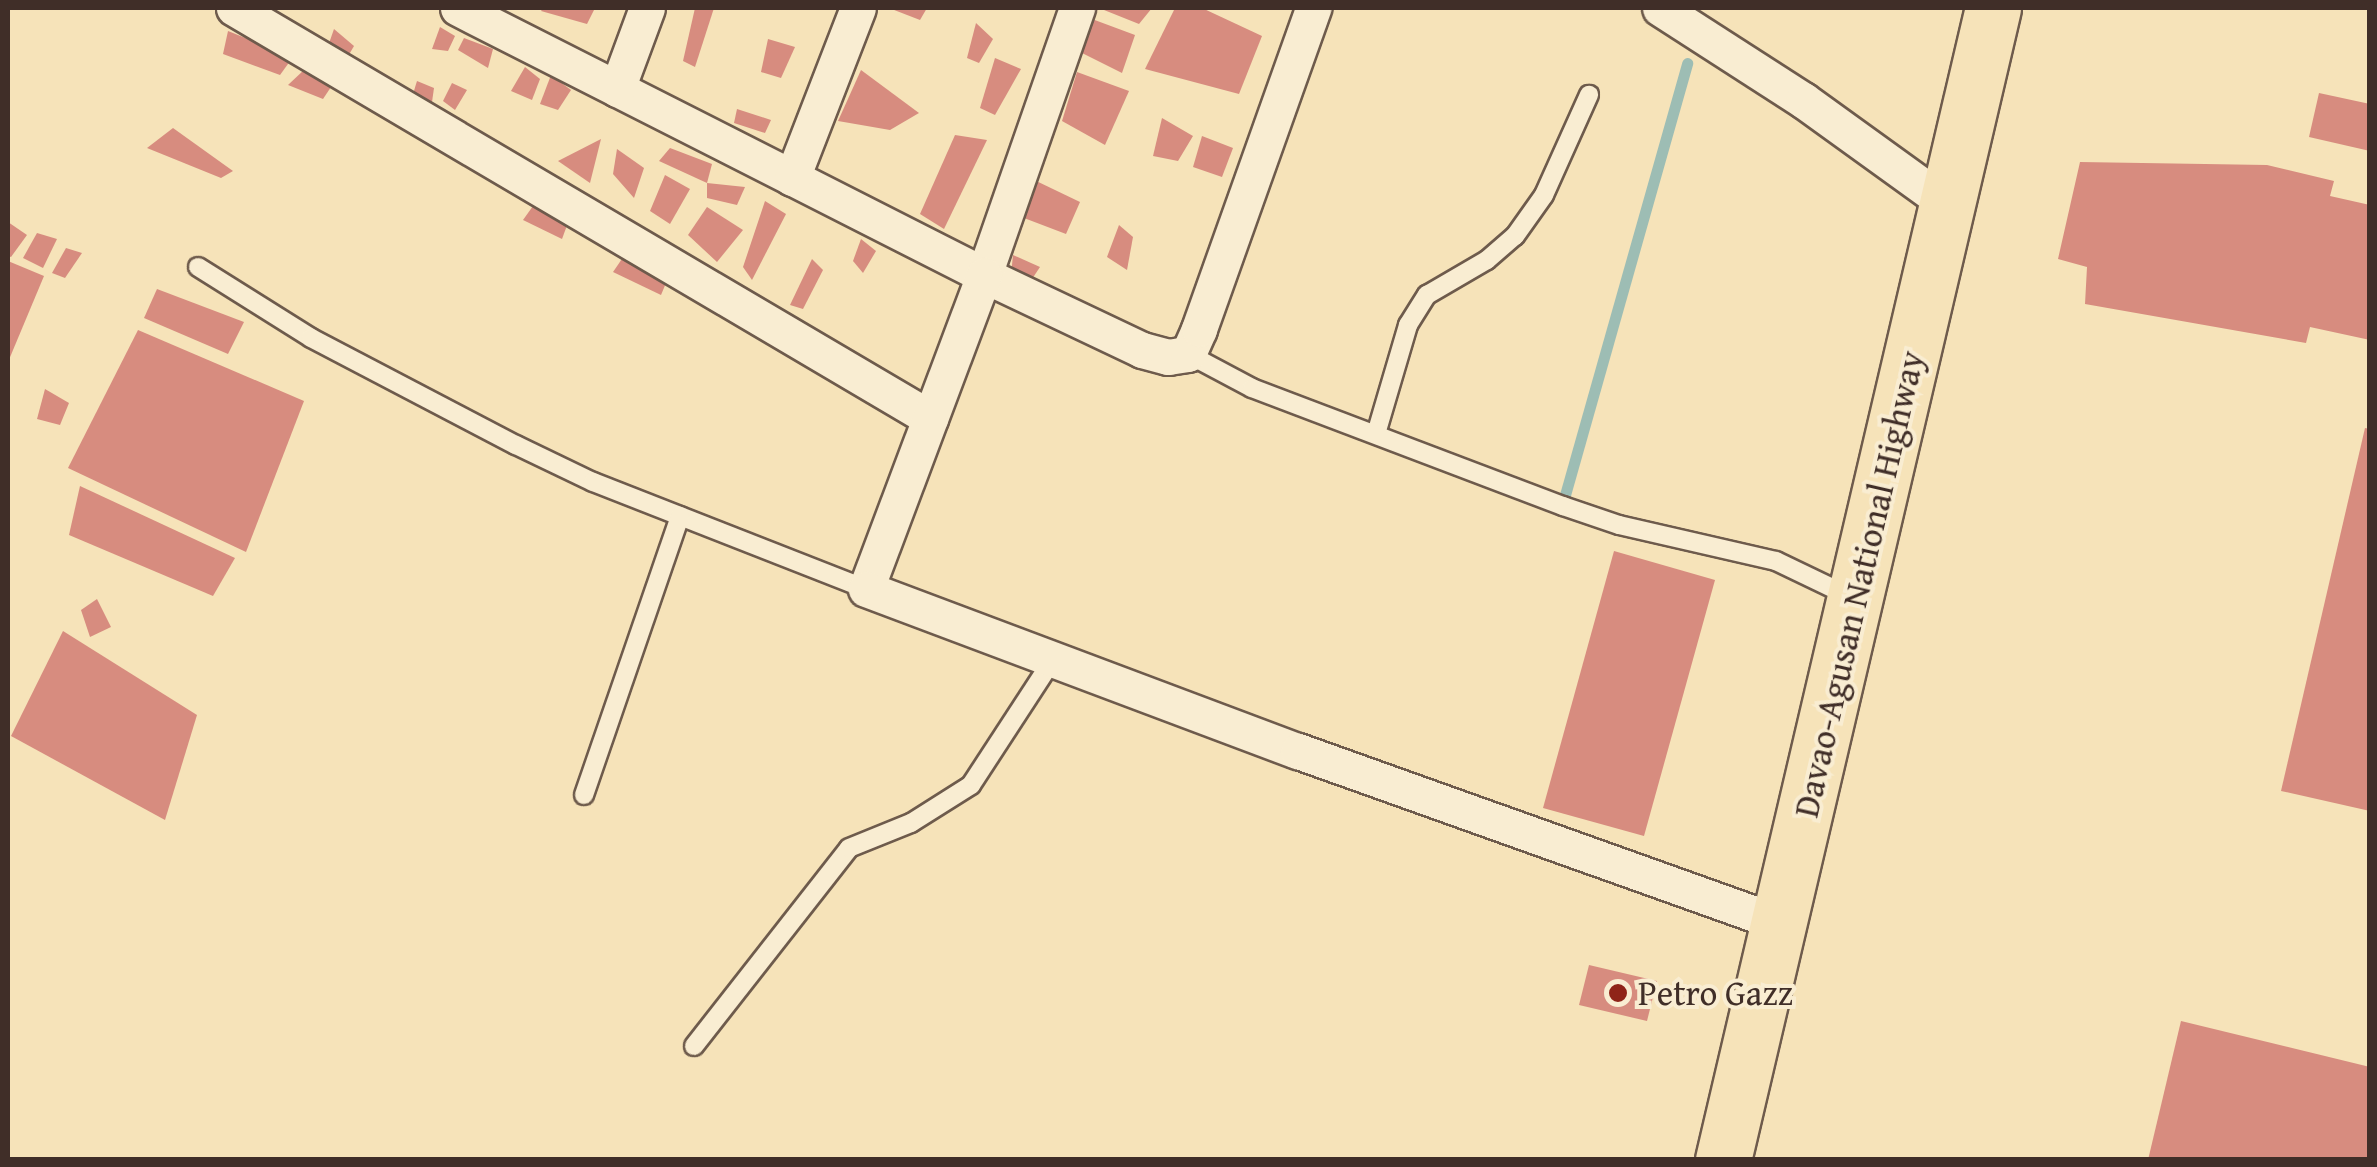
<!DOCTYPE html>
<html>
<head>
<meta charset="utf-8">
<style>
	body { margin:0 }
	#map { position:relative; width:2377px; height:1167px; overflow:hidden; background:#f6e3b9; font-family:"Gentium Book Plus",serif }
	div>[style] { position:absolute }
	.stream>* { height:11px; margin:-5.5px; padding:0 5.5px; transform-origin:5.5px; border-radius:5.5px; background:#9dbdb4 }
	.building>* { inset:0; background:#d78c7f }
	.roads { filter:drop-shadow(2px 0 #6e5b4c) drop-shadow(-2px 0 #6e5b4c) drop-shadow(0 2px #6e5b4c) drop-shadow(0 -2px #6e5b4c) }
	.service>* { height:18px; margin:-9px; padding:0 9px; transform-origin:9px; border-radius:9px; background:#f9edd2 }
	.minor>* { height:35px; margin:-17.5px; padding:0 17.5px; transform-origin:17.5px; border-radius:17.5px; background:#f9edd2 }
	.trunk>* { height:55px; margin:-27.5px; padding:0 27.5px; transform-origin:27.5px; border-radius:27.5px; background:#f6e3b9 }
	.dots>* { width:28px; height:28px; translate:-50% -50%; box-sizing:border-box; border:5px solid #f9edd2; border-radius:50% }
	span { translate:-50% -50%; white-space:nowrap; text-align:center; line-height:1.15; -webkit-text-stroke:8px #f9edd2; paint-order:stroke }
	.street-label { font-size:35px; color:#402e28 }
	.poi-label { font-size:35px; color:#402e28 }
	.left { translate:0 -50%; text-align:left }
	.frame { position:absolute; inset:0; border:10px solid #402e28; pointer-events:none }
</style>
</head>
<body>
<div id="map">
	<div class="stream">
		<i style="left:1565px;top:495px;width:449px;rotate:-74.2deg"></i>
	</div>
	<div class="building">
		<i style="clip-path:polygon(543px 8px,595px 8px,587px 24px,541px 11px)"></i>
		<i style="clip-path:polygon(695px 8px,714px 8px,695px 67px,683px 61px)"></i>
		<i style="clip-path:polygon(889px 8px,927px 8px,920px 20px)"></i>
		<i style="clip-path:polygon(1099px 8px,1152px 8px,1139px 24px)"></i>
		<i style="clip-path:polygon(1175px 8px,1202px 8px,1262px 36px,1239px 94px,1145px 69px)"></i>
		<i style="clip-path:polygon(1092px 19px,1135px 35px,1122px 73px,1082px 53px)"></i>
		<i style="clip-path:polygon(976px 23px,993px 39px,979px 63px,967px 58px)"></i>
		<i style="clip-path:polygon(440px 27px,455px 36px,448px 51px,432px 49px)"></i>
		<i style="clip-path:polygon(334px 29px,354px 46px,347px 58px,327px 49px)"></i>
		<i style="clip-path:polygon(228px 31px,293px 57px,280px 75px,223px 54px)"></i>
		<i style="clip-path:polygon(464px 38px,493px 49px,488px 68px,458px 50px)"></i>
		<i style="clip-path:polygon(768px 39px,795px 47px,781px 78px,761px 72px)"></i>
		<i style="clip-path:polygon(995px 58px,1021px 69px,995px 115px,980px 108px)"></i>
		<i style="clip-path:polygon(525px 67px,540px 79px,532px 100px,511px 91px)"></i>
		<i style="clip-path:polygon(305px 69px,335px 81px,323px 99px,288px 85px)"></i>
		<i style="clip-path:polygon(861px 70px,919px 113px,890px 130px,838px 121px)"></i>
		<i style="clip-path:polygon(1077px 72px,1129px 91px,1105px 145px,1062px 121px)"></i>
		<i style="clip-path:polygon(551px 75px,571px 90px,558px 110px,540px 104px)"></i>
		<i style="clip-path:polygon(417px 81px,434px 88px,431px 109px,413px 94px)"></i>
		<i style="clip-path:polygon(452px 83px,467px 90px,455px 110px,443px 101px)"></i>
		<i style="clip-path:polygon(2319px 93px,2370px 104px,2370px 151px,2309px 137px)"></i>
		<i style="clip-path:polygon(737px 109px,771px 120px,765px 133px,734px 123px)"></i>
		<i style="clip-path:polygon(1162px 118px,1193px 136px,1178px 161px,1153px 156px)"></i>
		<i style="clip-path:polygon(173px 128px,233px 171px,221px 178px,147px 148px)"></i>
		<i style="clip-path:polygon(955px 135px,987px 140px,944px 229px,920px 214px)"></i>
		<i style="clip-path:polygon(1202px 136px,1233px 148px,1222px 177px,1193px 167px)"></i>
		<i style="clip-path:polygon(601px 139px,590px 183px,558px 161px)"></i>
		<i style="clip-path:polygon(670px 148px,712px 164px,707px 183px,659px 161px)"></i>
		<i style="clip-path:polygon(617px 149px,644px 168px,634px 198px,613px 174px)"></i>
		<i style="clip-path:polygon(2080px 162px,2267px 165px,2334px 181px,2330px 196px,2370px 205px,2370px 340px,2310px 327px,2306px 343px,2085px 304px,2087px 267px,2058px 259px)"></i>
		<i style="clip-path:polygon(665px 175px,690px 189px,670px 224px,650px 211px)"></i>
		<i style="clip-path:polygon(1030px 178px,1080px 202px,1066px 234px,1024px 218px)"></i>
		<i style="clip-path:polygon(707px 183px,745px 187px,737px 205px,707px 198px)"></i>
		<i style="clip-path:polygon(765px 201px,786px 214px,752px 280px,743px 267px)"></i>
		<i style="clip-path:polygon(533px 206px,569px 220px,562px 239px,523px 220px)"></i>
		<i style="clip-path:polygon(707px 207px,743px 230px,717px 262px,688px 235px)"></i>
		<i style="clip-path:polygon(8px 222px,27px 235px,11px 257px,8px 256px)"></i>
		<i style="clip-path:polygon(1119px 225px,1133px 237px,1127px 270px,1107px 257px)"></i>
		<i style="clip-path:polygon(37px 233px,57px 239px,43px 268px,23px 258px)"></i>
		<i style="clip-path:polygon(861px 239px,876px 251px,863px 273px,853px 261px)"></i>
		<i style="clip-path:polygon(66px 248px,82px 253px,65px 278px,52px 273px)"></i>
		<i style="clip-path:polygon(626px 253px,666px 283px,661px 295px,613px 272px)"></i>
		<i style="clip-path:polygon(1013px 255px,1040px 267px,1030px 282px,1011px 275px)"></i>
		<i style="clip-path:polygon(812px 259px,823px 270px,803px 309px,790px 305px)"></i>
		<i style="clip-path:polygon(8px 261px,44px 276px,8px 362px)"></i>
		<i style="clip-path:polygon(157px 289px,244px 322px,228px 354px,144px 318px)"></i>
		<i style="clip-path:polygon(138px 330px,304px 401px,246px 552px,68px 468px)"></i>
		<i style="clip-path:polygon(45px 389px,69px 403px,60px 425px,37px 419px)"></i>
		<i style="clip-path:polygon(2365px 428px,2370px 429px,2370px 811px,2281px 791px)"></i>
		<i style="clip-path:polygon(80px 486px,235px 558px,213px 596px,69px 535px)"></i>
		<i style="clip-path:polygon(1614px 551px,1715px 580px,1644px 836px,1543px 808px)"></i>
		<i style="clip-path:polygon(97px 599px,111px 627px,90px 637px,81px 610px)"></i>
		<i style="clip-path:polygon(63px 631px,197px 715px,165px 820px,11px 736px)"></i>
		<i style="clip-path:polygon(1589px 965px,1657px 981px,1647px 1021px,1579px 1005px)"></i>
		<i style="clip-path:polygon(2181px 1021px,2370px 1067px,2370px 1160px,2148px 1160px)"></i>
	</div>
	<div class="roads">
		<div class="service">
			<i style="left:198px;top:267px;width:133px;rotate:32.1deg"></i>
			<i style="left:311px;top:338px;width:231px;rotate:27.6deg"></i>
			<i style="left:516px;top:445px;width:85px;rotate:25.7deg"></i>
			<i style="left:593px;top:482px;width:293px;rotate:21.4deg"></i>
			<i style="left:1188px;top:354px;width:72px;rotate:28deg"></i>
			<i style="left:1252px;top:388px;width:333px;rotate:20.8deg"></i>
			<i style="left:1563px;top:506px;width:59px;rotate:18.7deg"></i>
			<i style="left:1619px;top:525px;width:161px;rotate:12.9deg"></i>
			<i style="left:1776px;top:561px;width:79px;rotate:25.6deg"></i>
			<i style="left:1376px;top:434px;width:114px;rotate:-73.6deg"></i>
			<i style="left:1408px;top:325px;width:36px;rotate:-58deg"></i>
			<i style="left:1427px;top:295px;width:69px;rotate:-30.3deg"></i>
			<i style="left:1487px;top:260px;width:37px;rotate:-41deg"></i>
			<i style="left:1515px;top:236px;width:50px;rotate:-54.7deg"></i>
			<i style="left:1544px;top:195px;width:110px;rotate:-65.8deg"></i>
			<i style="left:584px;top:795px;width:295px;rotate:-71deg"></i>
			<i style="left:694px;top:1046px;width:251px;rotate:-51.9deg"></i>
			<i style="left:849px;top:848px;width:67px;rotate:-22deg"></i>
			<i style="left:911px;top:823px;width:71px;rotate:-32.3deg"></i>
			<i style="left:971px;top:785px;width:150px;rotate:-56.9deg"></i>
		</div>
		<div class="minor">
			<i style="left:234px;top:8px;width:808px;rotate:30.5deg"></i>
			<i style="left:458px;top:8px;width:590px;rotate:26.91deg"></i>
			<i style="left:984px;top:275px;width:175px;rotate:25.4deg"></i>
			<i style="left:1142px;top:350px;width:27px;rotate:15deg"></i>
			<i style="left:1168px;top:357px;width:20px;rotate:-9deg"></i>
			<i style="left:1188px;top:354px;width:27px;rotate:-66deg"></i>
			<i style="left:1199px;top:329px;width:341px;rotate:-70.4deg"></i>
			<i style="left:1077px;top:8px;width:283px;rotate:109.2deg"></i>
			<i style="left:984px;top:275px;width:335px;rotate:110.6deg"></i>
			<i style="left:866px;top:589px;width:461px;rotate:20.6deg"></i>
			<i style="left:1298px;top:751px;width:512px;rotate:19.64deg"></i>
			<i style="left:1660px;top:8px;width:170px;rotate:32.8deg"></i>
			<i style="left:1803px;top:100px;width:176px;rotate:35.8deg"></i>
			<i style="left:617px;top:89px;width:86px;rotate:-69.7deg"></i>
			<i style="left:792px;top:178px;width:182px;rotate:-68.8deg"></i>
		</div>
		<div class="trunk">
			<i style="left:1723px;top:1160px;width:1183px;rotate:-76.81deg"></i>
		</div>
	</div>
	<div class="dots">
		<i style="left:1618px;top:993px;background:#8f2418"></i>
	</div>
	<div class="street-label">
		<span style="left:1859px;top:584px;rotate:-77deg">Davao-Agusan National Highway</span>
	</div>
	<div class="poi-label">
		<span class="left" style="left:1638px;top:993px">Petro Gazz</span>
	</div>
	<div class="frame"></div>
</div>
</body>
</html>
